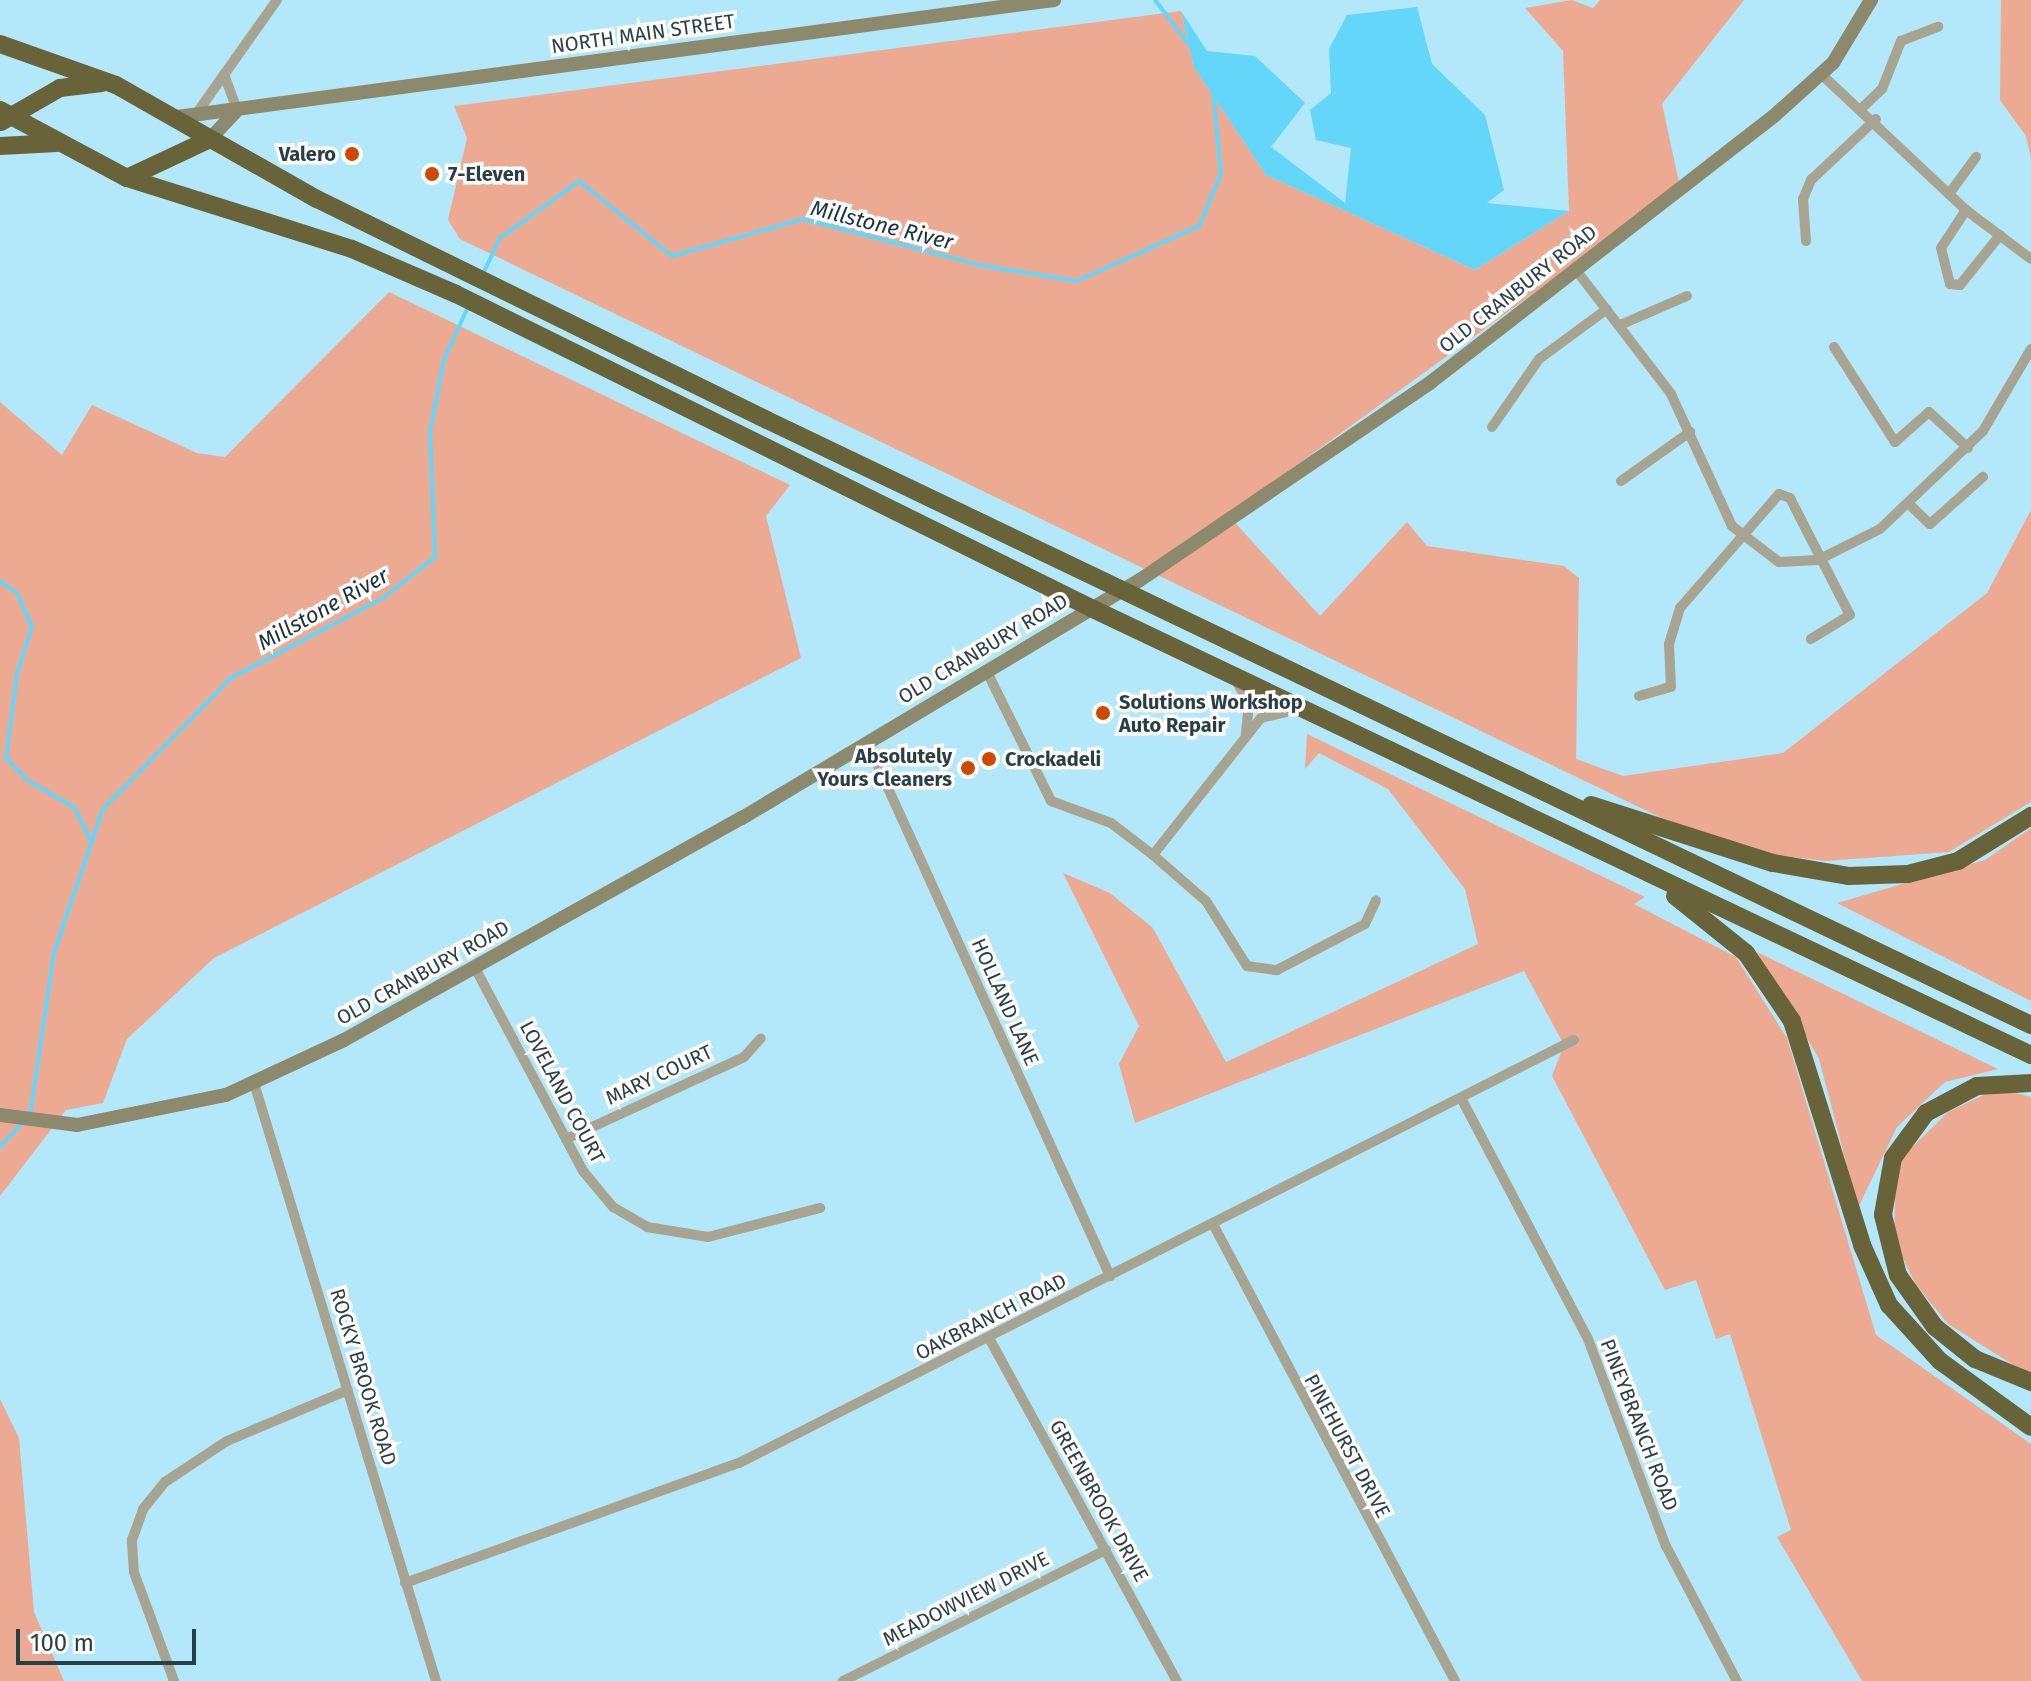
<!DOCTYPE html>
<html>
<head>
<meta charset="utf-8">
<style>
	body { margin:0 }
	#map { position:relative; width:2031px; height:1681px; overflow:hidden; background:#b2e8fa; font-family:"Fira Sans",sans-serif }
	div>[style] { position:absolute }
	.green>* { inset:0; background:#edaa92 }
	.water>* { inset:0; background:#64d6f9 }
	.stream>* { height:4px; margin:-2px; padding:0 2px; transform-origin:2px; border-radius:2px; background:#64d6f9 }
	.street>* { height:10px; margin:-5px; padding:0 5px; transform-origin:5px; border-radius:5px; background:#a7a591 }
	.secondary>* { height:14px; margin:-7px; padding:0 7px; transform-origin:7px; border-radius:7px; background:#8d896c }
	.highway>* { height:18px; margin:-9px; padding:0 9px; transform-origin:9px; border-radius:9px; background:#696339 }
	.dots>* { width:22px; height:22px; translate:-50% -50%; box-sizing:border-box; border:4px solid #fff; border-radius:50% }
	span { translate:-50% -50%; white-space:nowrap; text-align:center; line-height:1.15; -webkit-text-stroke:7px #fff; paint-order:stroke }
	.street-label { font-size:20px; color:#293f46 }
	.poi-label { font-size:20px; color:#293f46; font-weight:700 }
	.right { translate:-100% -50%; text-align:right }
	.left { translate:0 -50%; text-align:left }
	.water-label { font-size:22px; color:#1a333b; font-style:italic }
	.scale { position:absolute; left:16px; top:1629px; width:180px; height:36px; box-sizing:border-box; border:4px solid #293f46; border-top:0; padding-left:10px; font-size:24px; line-height:28px; white-space:nowrap; color:#293f46; -webkit-text-stroke:6px #fff; paint-order:stroke }
</style>
</head>
<body>
<div id="map">
	<div class="green">
		<i style="clip-path:polygon(1572px 0,1593px 8px,1600px 0,1744px 0,1662px 104px,1680px 187px,1228px 515px,1320px 616px,1407px 522px,1427px 546px,1564px 566px,1579px 578px,1576px 759px,1623px 776px,1783px 753px,1987px 593px,2031px 510px,2031px 802px,1949px 852px,1826px 861px,1728px 850px,460px 239px,448px 220px,467px 138px,454px 106px,1181px 11px,1194px 67px,1266px 175px,1475px 270px,1569px 211px,1563px 51px,1525px 8px)"></i>
		<i style="clip-path:polygon(2001px 0,2031px 0,2031px 158px,2026px 136px,2000px 100px)"></i>
		<i style="clip-path:polygon(389px 292px,790px 485px,766px 516px,801px 658px,214px 958px,127px 1039px,103px 1103px,66px 1110px,0 1196px,0 402px,62px 455px,92px 405px,197px 453px,225px 457px)"></i>
		<i style="clip-path:polygon(1307px 734px,1645px 897px,1634px 904px,1736px 957px,1787px 1038px,1876px 1335px,2031px 1444px,2031px 1681px,1862px 1681px,1777px 1537px,1791px 1530px,1730px 1334px,1716px 1339px,1696px 1280px,1665px 1290px,1552px 1076px,1564px 1045px,1524px 971px,1135px 1123px,1119px 1064px,1139px 1026px,1063px 873px,1110px 893px,1153px 928px,1226px 1062px,1478px 944px,1465px 889px,1388px 789px,1319px 753px,1305px 769px)"></i>
		<i style="clip-path:polygon(2031px 828px,2031px 1001px,1837px 903px,1985px 860px)"></i>
		<i style="clip-path:polygon(1757px 952px,1998px 1069px,1945px 1082px,1897px 1127px,1858px 1208px,1819px 1059px)"></i>
		<i style="clip-path:polygon(1998px 1088px,2031px 1097px,2031px 1376px,1948px 1324px,1916px 1285px,1894px 1240px,1896px 1163px,1948px 1112px)"></i>
		<i style="clip-path:polygon(0 1399px,19px 1438px,34px 1612px,64px 1681px,0 1681px)"></i>
	</div>
	<div class="water">
		<i style="clip-path:polygon(1417px 7px,1432px 64px,1485px 115px,1504px 190px,1487px 203px,1569px 211px,1475px 270px,1266px 175px,1194px 67px,1181px 11px,1207px 51px,1255px 56px,1305px 103px,1271px 147px,1345px 203px,1351px 148px,1316px 140px,1310px 110px,1331px 93px,1329px 49px,1347px 15px)"></i>
	</div>
	<div class="stream">
		<i style="left:1155px;top:0;width:58px;rotate:52.7deg"></i>
		<i style="left:483px;top:274px;width:40px;rotate:-65deg"></i>
		<i style="left:500px;top:238px;width:97px;rotate:-35.8deg"></i>
		<i style="left:579px;top:181px;width:119px;rotate:38.9deg"></i>
		<i style="left:672px;top:256px;width:136px;rotate:-15.8deg"></i>
		<i style="left:803px;top:219px;width:182px;rotate:14.6deg"></i>
		<i style="left:979px;top:265px;width:99px;rotate:9.3deg"></i>
		<i style="left:1077px;top:281px;width:134px;rotate:-24.3deg"></i>
		<i style="left:1199px;top:226px;width:56px;rotate:-67.1deg"></i>
		<i style="left:1221px;top:174px;width:83px;rotate:-95.5deg"></i>
		<i style="left:0;top:581px;width:21px;rotate:35deg"></i>
		<i style="left:17px;top:593px;width:36px;rotate:66deg"></i>
		<i style="left:32px;top:626px;width:50px;rotate:107.4deg"></i>
		<i style="left:17px;top:674px;width:85px;rotate:97.5deg"></i>
		<i style="left:6px;top:758px;width:30px;rotate:46deg"></i>
		<i style="left:27px;top:780px;width:54px;rotate:29.9deg"></i>
		<i style="left:74px;top:807px;width:40px;rotate:63.4deg"></i>
		<i style="left:30px;top:1115px;width:165px;rotate:-81.6deg"></i>
		<i style="left:54px;top:952px;width:151px;rotate:-71.1deg"></i>
		<i style="left:103px;top:809px;width:183px;rotate:-45.7deg"></i>
		<i style="left:231px;top:678px;width:172px;rotate:-27.8deg"></i>
		<i style="left:383px;top:598px;width:66px;rotate:-38.3deg"></i>
		<i style="left:435px;top:557px;width:125px;rotate:-92.3deg"></i>
		<i style="left:430px;top:432px;width:74px;rotate:-79.1deg"></i>
		<i style="left:444px;top:359px;width:57px;rotate:-65.2deg"></i>
		<i style="left:0;top:1147px;width:35px;rotate:-47deg"></i>
	</div>
	<div class="street">
		<i style="left:224px;top:74px;width:38px;rotate:70deg"></i>
		<i style="left:1821px;top:74px;width:199px;rotate:43.2deg"></i>
		<i style="left:1966px;top:210px;width:81px;rotate:37deg"></i>
		<i style="left:1862px;top:108px;width:28px;rotate:-44deg"></i>
		<i style="left:1882px;top:89px;width:52px;rotate:-68.4deg"></i>
		<i style="left:1901px;top:41px;width:40px;rotate:-21deg"></i>
		<i style="left:199px;top:110px;width:135px;rotate:-54.7deg"></i>
		<i style="left:1949px;top:194px;width:46px;rotate:-53.9deg"></i>
		<i style="left:1966px;top:210px;width:45px;rotate:123.3deg"></i>
		<i style="left:1941px;top:248px;width:37px;rotate:76deg"></i>
		<i style="left:1950px;top:284px;width:10px;rotate:6deg"></i>
		<i style="left:1960px;top:285px;width:64px;rotate:-51.3deg"></i>
		<i style="left:1806px;top:241px;width:42px;rotate:-94.1deg"></i>
		<i style="left:1803px;top:199px;width:21px;rotate:-67deg"></i>
		<i style="left:1811px;top:180px;width:89px;rotate:-43.2deg"></i>
		<i style="left:1576px;top:270px;width:156px;rotate:52.5deg"></i>
		<i style="left:1671px;top:394px;width:145px;rotate:65.2deg"></i>
		<i style="left:1732px;top:526px;width:59px;rotate:37.5deg"></i>
		<i style="left:1779px;top:562px;width:39px;rotate:-3deg"></i>
		<i style="left:1818px;top:560px;width:69px;rotate:-26.6deg"></i>
		<i style="left:1880px;top:529px;width:142px;rotate:-43.6deg"></i>
		<i style="left:1983px;top:431px;width:95px;rotate:-59.7deg"></i>
		<i style="left:1620px;top:325px;width:73px;rotate:-23.4deg"></i>
		<i style="left:1834px;top:347px;width:113px;rotate:57.3deg"></i>
		<i style="left:1895px;top:442px;width:45px;rotate:-41.4deg"></i>
		<i style="left:1929px;top:412px;width:53px;rotate:42.7deg"></i>
		<i style="left:1492px;top:427px;width:83px;rotate:-55.3deg"></i>
		<i style="left:1539px;top:359px;width:84px;rotate:-36.3deg"></i>
		<i style="left:1621px;top:481px;width:85px;rotate:-35.4deg"></i>
		<i style="left:1908px;top:503px;width:30px;rotate:44deg"></i>
		<i style="left:1930px;top:524px;width:71px;rotate:-41.6deg"></i>
		<i style="left:986px;top:670px;width:146px;rotate:63.6deg"></i>
		<i style="left:1051px;top:801px;width:64px;rotate:20.1deg"></i>
		<i style="left:1111px;top:823px;width:53px;rotate:37.3deg"></i>
		<i style="left:1153px;top:855px;width:70px;rotate:41deg"></i>
		<i style="left:1206px;top:901px;width:77px;rotate:57.8deg"></i>
		<i style="left:1247px;top:966px;width:30px;rotate:8deg"></i>
		<i style="left:1277px;top:970px;width:99px;rotate:-27.6deg"></i>
		<i style="left:1365px;top:924px;width:26px;rotate:-65deg"></i>
		<i style="left:1237px;top:682px;width:25px;rotate:61deg"></i>
		<i style="left:1249px;top:704px;width:30px;rotate:96deg"></i>
		<i style="left:1639px;top:696px;width:33px;rotate:-16deg"></i>
		<i style="left:1671px;top:687px;width:43px;rotate:-92.7deg"></i>
		<i style="left:1669px;top:644px;width:38px;rotate:-73deg"></i>
		<i style="left:1680px;top:608px;width:151px;rotate:-49deg"></i>
		<i style="left:1779px;top:494px;width:12px;rotate:20deg"></i>
		<i style="left:1790px;top:498px;width:131px;rotate:62.9deg"></i>
		<i style="left:1850px;top:615px;width:46px;rotate:148.4deg"></i>
		<i style="left:867px;top:742px;width:587px;rotate:65.53deg"></i>
		<i style="left:1153px;top:855px;width:174px;rotate:-51.8deg"></i>
		<i style="left:1261px;top:718px;width:39px;rotate:-13deg"></i>
		<i style="left:474px;top:966px;width:232px;rotate:62deg"></i>
		<i style="left:583px;top:1171px;width:47px;rotate:50.2deg"></i>
		<i style="left:613px;top:1207px;width:39px;rotate:30deg"></i>
		<i style="left:647px;top:1227px;width:62px;rotate:9.3deg"></i>
		<i style="left:708px;top:1237px;width:116px;rotate:-14.5deg"></i>
		<i style="left:254px;top:1083px;width:625px;rotate:73.07deg"></i>
		<i style="left:1461px;top:1098px;width:272px;rotate:62.2deg"></i>
		<i style="left:1588px;top:1339px;width:221px;rotate:69.4deg"></i>
		<i style="left:1666px;top:1546px;width:153px;rotate:62.3deg"></i>
		<i style="left:566px;top:1139px;width:196px;rotate:-24.7deg"></i>
		<i style="left:744px;top:1057px;width:25px;rotate:-48deg"></i>
		<i style="left:1213px;top:1224px;width:517px;rotate:62.1deg"></i>
		<i style="left:989px;top:1338px;width:391px;rotate:61.3deg"></i>
		<i style="left:405px;top:1583px;width:355px;rotate:-19.8deg"></i>
		<i style="left:739px;top:1463px;width:936px;rotate:-26.87deg"></i>
		<i style="left:174px;top:1681px;width:116px;rotate:-110.2deg"></i>
		<i style="left:134px;top:1572px;width:32px;rotate:-94deg"></i>
		<i style="left:132px;top:1540px;width:33px;rotate:-70deg"></i>
		<i style="left:143px;top:1509px;width:35px;rotate:-51deg"></i>
		<i style="left:165px;top:1482px;width:74px;rotate:-33.5deg"></i>
		<i style="left:227px;top:1441px;width:131px;rotate:-22.9deg"></i>
		<i style="left:843px;top:1681px;width:294px;rotate:-26.5deg"></i>
	</div>
	<div class="secondary">
		<i style="left:177px;top:117px;width:885px;rotate:-7.6deg"></i>
		<i style="left:210px;top:139px;width:40px;rotate:-47deg"></i>
		<i style="left:0;top:1115px;width:78px;rotate:7.4deg"></i>
		<i style="left:77px;top:1125px;width:152px;rotate:-11.4deg"></i>
		<i style="left:226px;top:1095px;width:130px;rotate:-25deg"></i>
		<i style="left:344px;top:1040px;width:456px;rotate:-29.2deg"></i>
		<i style="left:742px;top:818px;width:464px;rotate:-30.9deg"></i>
		<i style="left:1140px;top:580px;width:352px;rotate:-34.2deg"></i>
		<i style="left:1431px;top:382px;width:435px;rotate:-37.8deg"></i>
		<i style="left:1775px;top:115px;width:78px;rotate:-41.9deg"></i>
		<i style="left:1833px;top:63px;width:74px;rotate:-58.9deg"></i>
	</div>
	<div class="highway">
		<i style="left:0;top:44px;width:123px;rotate:19.5deg"></i>
		<i style="left:116px;top:85px;width:231px;rotate:29.6deg"></i>
		<i style="left:317px;top:199px;width:501px;rotate:26.16deg"></i>
		<i style="left:767px;top:420px;width:1401px;rotate:25.58deg"></i>
		<i style="left:0;top:110px;width:144px;rotate:28.2deg"></i>
		<i style="left:127px;top:178px;width:236px;rotate:17.5deg"></i>
		<i style="left:352px;top:249px;width:113px;rotate:23.4deg"></i>
		<i style="left:456px;top:294px;width:708px;rotate:26.31deg"></i>
		<i style="left:1091px;top:608px;width:1041px;rotate:25.43deg"></i>
		<i style="left:1px;top:122px;width:68px;rotate:-30deg"></i>
		<i style="left:60px;top:88px;width:42px;rotate:-6.8deg"></i>
		<i style="left:0;top:146px;width:57px;rotate:-3deg"></i>
		<i style="left:127px;top:178px;width:92px;rotate:-25.2deg"></i>
		<i style="left:1591px;top:805px;width:191px;rotate:17.7deg"></i>
		<i style="left:1773px;top:863px;width:76px;rotate:9.8deg"></i>
		<i style="left:1848px;top:876px;width:60px;rotate:-1.9deg"></i>
		<i style="left:1908px;top:874px;width:52px;rotate:-14.6deg"></i>
		<i style="left:1958px;top:861px;width:86px;rotate:-31.7deg"></i>
		<i style="left:1675px;top:896px;width:91px;rotate:38.8deg"></i>
		<i style="left:1746px;top:953px;width:82px;rotate:55.9deg"></i>
		<i style="left:1792px;top:1021px;width:235px;rotate:72.6deg"></i>
		<i style="left:1862px;top:1245px;width:66px;rotate:65.8deg"></i>
		<i style="left:1889px;top:1305px;width:76px;rotate:47.7deg"></i>
		<i style="left:1940px;top:1361px;width:112px;rotate:36deg"></i>
		<i style="left:2031px;top:1083px;width:54px;rotate:176.8deg"></i>
		<i style="left:1977px;top:1086px;width:58px;rotate:152.1deg"></i>
		<i style="left:1926px;top:1113px;width:56px;rotate:126.3deg"></i>
		<i style="left:1893px;top:1158px;width:58px;rotate:100deg"></i>
		<i style="left:1883px;top:1215px;width:62px;rotate:76deg"></i>
		<i style="left:1898px;top:1275px;width:64px;rotate:54.6deg"></i>
		<i style="left:1935px;top:1327px;width:51px;rotate:38.7deg"></i>
		<i style="left:1975px;top:1359px;width:61px;rotate:22.3deg"></i>
	</div>
	<div class="dots">
		<i style="left:352px;top:154px;background:#ce4900"></i>
		<i style="left:432px;top:174px;background:#ce4900"></i>
		<i style="left:1103px;top:713px;background:#ce4900"></i>
		<i style="left:989px;top:759px;background:#ce4900"></i>
		<i style="left:968px;top:768px;background:#ce4900"></i>
	</div>
	<div class="street-label">
		<span style="left:643px;top:34px;rotate:-8deg">NORTH MAIN STREET</span>
		<span style="left:1518px;top:289px;rotate:-38deg">OLD CRANBURY ROAD</span>
		<span style="left:983px;top:649px;rotate:-31deg">OLD CRANBURY ROAD</span>
		<span style="left:423px;top:973px;rotate:-29deg">OLD CRANBURY ROAD</span>
		<span style="left:1005px;top:1002px;rotate:66deg">HOLLAND LANE</span>
		<span style="left:659px;top:1075px;rotate:-25deg">MARY COURT</span>
		<span style="left:562px;top:1092px;rotate:62deg">LOVELAND COURT</span>
		<span style="left:991px;top:1317px;rotate:-27deg">OAKBRANCH ROAD</span>
		<span style="left:363px;top:1377px;rotate:73deg">ROCKY BROOK ROAD</span>
		<span style="left:1639px;top:1425px;rotate:69deg">PINEYBRANCH ROAD</span>
		<span style="left:1347px;top:1446px;rotate:62deg">PINEHURST DRIVE</span>
		<span style="left:1099px;top:1501px;rotate:61deg">GREENBROOK DRIVE</span>
		<span style="left:966px;top:1599px;rotate:-27deg">MEADOWVIEW DRIVE</span>
	</div>
	<div class="poi-label">
		<span class="right" style="left:336px;top:154px">Valero</span>
		<span class="left" style="left:448px;top:174px">7-Eleven</span>
		<span class="left" style="left:1119px;top:714px">Solutions Workshop<br>Auto Repair</span>
		<span class="right" style="left:952px;top:768px">Absolutely<br>Yours Cleaners</span>
		<span class="left" style="left:1005px;top:759px">Crockadeli</span>
	</div>
	<div class="water-label">
		<span style="left:882px;top:225px;rotate:14deg">Millstone River</span>
		<span style="left:323px;top:609px;rotate:-29deg">Millstone River</span>
	</div>
	<div class="scale">100 m</div>
</div>
</body>
</html>
